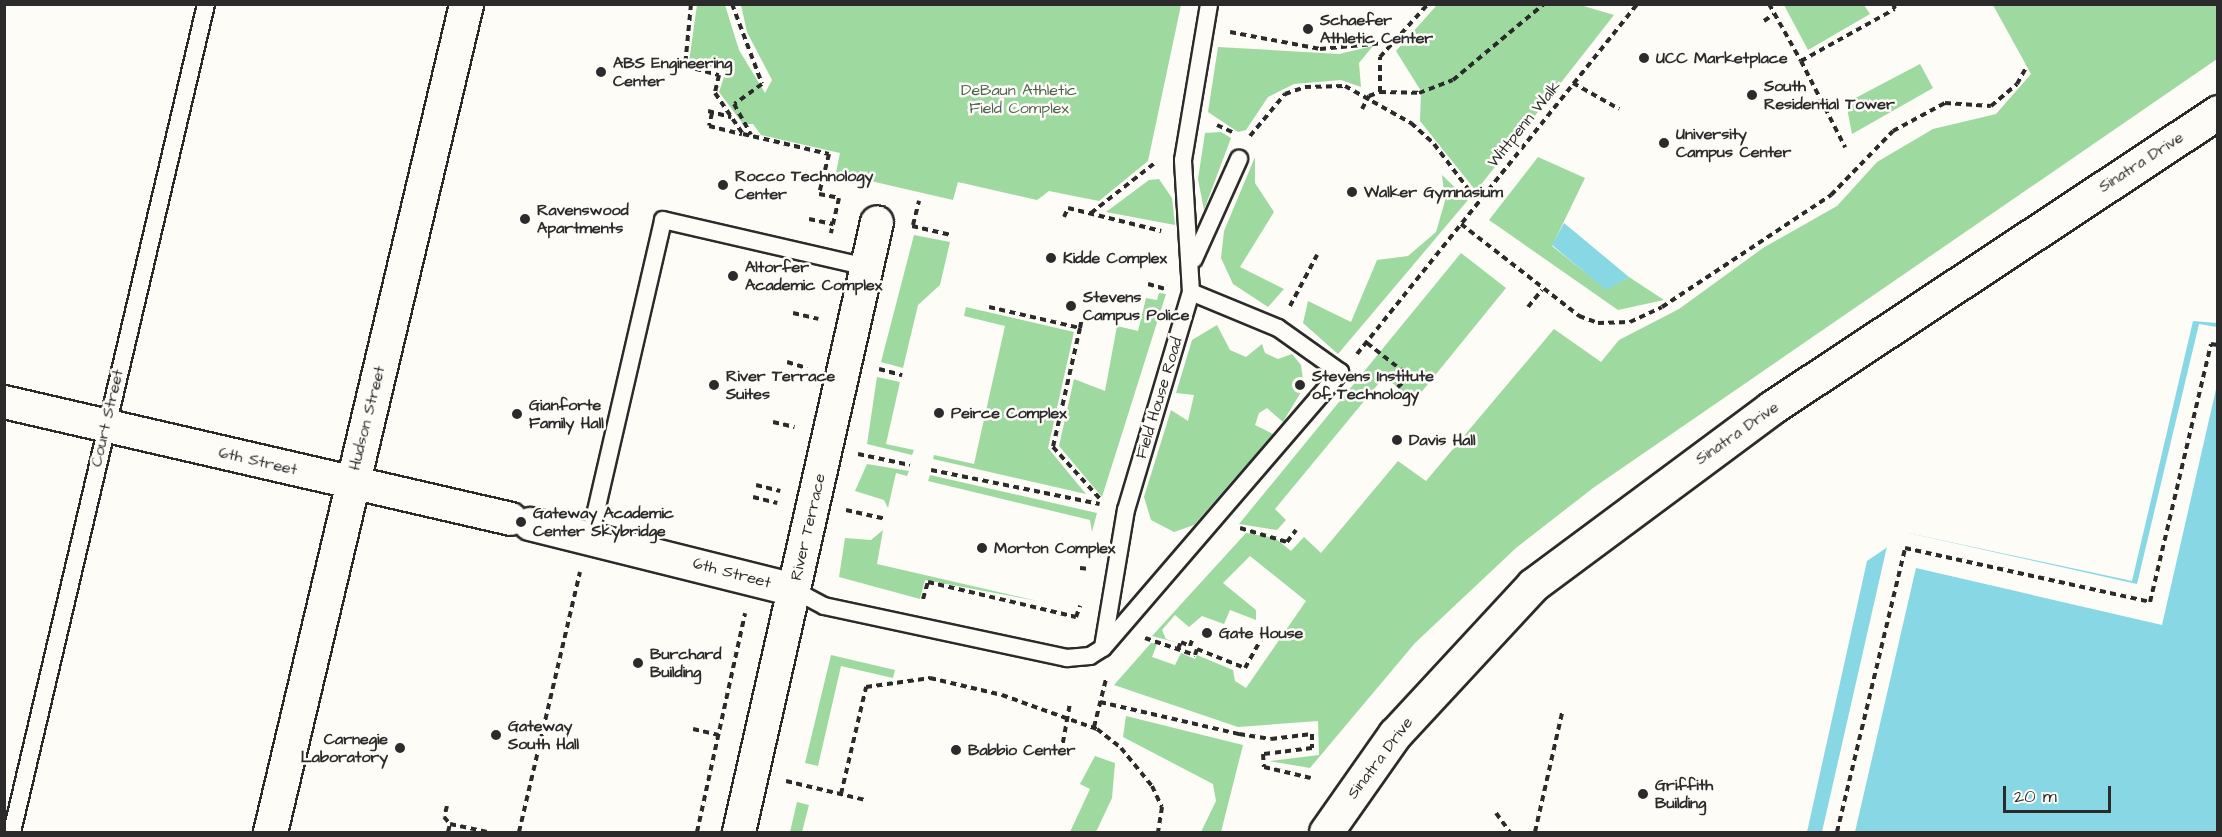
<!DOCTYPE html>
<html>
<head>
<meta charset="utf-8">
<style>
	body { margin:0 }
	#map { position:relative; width:2222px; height:837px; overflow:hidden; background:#fdfcf7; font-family:"Architects Daughter",sans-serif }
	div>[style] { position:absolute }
	.green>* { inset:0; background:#9ed9a0 }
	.water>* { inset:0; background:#88d7e5 }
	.pier>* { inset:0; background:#fdfcf7 }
	.path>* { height:4px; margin-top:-2px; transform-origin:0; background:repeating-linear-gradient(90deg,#2b2b2b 0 6px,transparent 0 10.5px) }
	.roads { filter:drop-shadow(2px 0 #2b2b2b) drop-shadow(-2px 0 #2b2b2b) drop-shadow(0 2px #2b2b2b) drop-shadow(0 -2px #2b2b2b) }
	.lane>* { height:16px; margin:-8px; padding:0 8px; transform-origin:8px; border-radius:8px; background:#fdfcf7 }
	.street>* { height:32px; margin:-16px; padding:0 16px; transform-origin:16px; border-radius:16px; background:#fdfcf7 }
	.secondary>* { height:33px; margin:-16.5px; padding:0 16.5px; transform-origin:16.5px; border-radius:16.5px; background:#fdfcf7 }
	.dots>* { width:16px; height:16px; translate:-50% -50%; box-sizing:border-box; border:3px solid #fdfcf7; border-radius:50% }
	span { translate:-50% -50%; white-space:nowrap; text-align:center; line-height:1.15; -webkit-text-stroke:5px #fdfcf7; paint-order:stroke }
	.poi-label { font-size:16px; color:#2b2b2b; font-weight:700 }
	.left { translate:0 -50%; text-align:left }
	.right { translate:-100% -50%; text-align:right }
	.park-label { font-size:16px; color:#4e5f4e }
	.street-label { font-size:16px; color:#2b2b2b }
	.frame { position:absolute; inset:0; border:6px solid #2b2b2b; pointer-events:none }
	.scale { position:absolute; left:2003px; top:786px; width:108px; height:27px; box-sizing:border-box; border:3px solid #2b2b2b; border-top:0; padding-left:8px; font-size:18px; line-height:21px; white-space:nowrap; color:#2b2b2b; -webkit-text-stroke:4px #fdfcf7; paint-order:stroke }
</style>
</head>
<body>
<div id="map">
	<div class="green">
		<i style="clip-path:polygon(697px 5px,725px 5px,739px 50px,765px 93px,772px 80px,747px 32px,741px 5px,1181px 5px,1148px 161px,1099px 201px,1049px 191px,1037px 200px,958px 182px,953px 200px,836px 173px,840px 153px,761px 135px,753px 124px,743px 124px,719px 92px,726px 71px,689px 62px)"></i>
		<i style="clip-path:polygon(1437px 5px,1580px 5px,1614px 15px,1476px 191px,1420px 121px,1421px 91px,1396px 51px)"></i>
		<i style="clip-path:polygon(1784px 5px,1864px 5px,1870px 14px,1808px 50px)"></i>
		<i style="clip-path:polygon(1993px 5px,2217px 5px,2217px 59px,1593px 488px,1516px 548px,1415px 643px,1310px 768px,1269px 761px,1319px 755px,1318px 721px,1238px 727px,1114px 685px,1151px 643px,1157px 644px,1152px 657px,1175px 665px,1181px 653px,1195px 659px,1197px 655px,1233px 670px,1235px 681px,1246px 688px,1306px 601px,1250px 556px,1223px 583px,1256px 610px,1256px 620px,1230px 610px,1224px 624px,1202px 616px,1189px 627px,1175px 615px,1162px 630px,1166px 639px,1178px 643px,1152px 636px,1246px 533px,1275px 538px,1291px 551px,1304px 537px,1321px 553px,1398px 461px,1426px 481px,1554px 329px,1601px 362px,1619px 340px,1679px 309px,1763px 248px,1837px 206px,1877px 162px,1933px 129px,1996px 114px,2031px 74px)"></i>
		<i style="clip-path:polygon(1373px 46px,1359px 63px,1361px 87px,1341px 80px,1294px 84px,1268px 97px,1246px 130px,1238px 132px,1208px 112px,1218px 47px,1339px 54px)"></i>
		<i style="clip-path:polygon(1920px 64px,1933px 88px,1852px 134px,1846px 103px)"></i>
		<i style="clip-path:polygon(1221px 132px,1231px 138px,1204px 210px,1198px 179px,1205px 133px)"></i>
		<i style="clip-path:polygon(1255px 157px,1255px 183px,1274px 212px,1240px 267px,1284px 289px,1268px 307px,1233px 284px,1221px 258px,1224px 231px)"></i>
		<i style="clip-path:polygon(1538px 157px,1585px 178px,1552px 246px,1606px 289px,1629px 277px,1664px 300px,1618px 310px,1489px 220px)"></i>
		<i style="clip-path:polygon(1442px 175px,1468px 200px,1338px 354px,1303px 323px,1308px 301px,1351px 322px,1377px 260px,1408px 256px,1436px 232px,1445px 201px)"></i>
		<i style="clip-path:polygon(1159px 179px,1172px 198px,1175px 225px,1106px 212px,1149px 180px)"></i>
		<i style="clip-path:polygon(914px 235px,950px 242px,940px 285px,918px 305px,903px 368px,881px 362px)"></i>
		<i style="clip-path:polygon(1461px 253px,1506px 288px,1415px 400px,1384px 377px,1275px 509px,1286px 520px,1277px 530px,1239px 524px)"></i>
		<i style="clip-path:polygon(1159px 293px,1166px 294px,1102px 497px,1059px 446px,1074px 379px,1105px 391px,1117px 326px,1138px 331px,1146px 298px,1157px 300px)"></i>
		<i style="clip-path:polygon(966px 307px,1074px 332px,1048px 448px,1086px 494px,933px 459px,934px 455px,974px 464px,1005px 326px,964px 316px)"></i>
		<i style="clip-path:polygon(1217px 325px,1230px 350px,1246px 357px,1262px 344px,1265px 353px,1278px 359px,1292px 354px,1301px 365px,1304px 387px,1283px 422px,1267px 408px,1259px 413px,1255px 425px,1273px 434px,1194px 525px,1174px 532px,1151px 520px,1144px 497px,1171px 410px,1188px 421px,1194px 395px,1176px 393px,1192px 340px)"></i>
		<i style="clip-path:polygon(877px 377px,900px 382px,886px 444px,914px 450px,912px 455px,867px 444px)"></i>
		<i style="clip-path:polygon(867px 464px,909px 471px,907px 476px,896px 473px,888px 508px,884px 500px,855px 491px)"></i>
		<i style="clip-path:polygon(930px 475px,1097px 513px,1092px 532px,1090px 520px,928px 481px)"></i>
		<i style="clip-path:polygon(883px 530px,877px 564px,1038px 601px,925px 580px,920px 599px,839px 577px,845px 538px,871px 540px)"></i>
		<i style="clip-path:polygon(831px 655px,895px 670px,893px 678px,841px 666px,818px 766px,805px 763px)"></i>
		<i style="clip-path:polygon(1126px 716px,1243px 745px,1221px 832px,1201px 832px,1216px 801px,1213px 784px,1123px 737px)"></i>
		<i style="clip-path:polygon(1095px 756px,1115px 763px,1112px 798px,1096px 832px,1070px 832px,1090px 789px,1080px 784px)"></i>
		<i style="clip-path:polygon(797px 802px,809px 805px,802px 832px,790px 832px)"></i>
	</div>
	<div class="water">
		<i style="clip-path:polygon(1564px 223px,1629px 277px,1606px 290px,1552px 245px)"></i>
		<i style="clip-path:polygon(2193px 321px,2217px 323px,2217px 832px,1807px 832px,1867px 561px,1908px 533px,2132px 581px)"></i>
	</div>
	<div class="pier">
		<i style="clip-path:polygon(2199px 324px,2217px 327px,2217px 385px,2162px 625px,1916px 568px,1855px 832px,1822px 832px,1888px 542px,1904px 532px,2137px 584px)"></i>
	</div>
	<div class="path">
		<i style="left:691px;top:4px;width:62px;rotate:95.5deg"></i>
		<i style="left:685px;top:66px;width:35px;rotate:15deg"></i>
		<i style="left:719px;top:75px;width:18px;rotate:103deg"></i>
		<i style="left:715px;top:93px;width:50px;rotate:55.7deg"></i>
		<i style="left:743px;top:134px;width:88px;rotate:13.1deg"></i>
		<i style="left:829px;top:154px;width:41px;rotate:104deg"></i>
		<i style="left:819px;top:194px;width:20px;rotate:11deg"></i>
		<i style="left:839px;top:198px;width:36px;rotate:103deg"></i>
		<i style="left:732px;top:4px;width:85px;rotate:69.4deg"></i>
		<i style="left:762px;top:84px;width:34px;rotate:144deg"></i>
		<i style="left:734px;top:104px;width:35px;rotate:61deg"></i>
		<i style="left:1769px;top:4px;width:65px;rotate:60.7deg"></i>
		<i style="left:1801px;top:61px;width:107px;rotate:-29deg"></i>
		<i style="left:1895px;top:9px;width:5px;rotate:-112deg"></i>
		<i style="left:1764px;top:21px;width:12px;rotate:-35deg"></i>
		<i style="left:1230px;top:32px;width:92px;rotate:10.7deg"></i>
		<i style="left:1320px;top:49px;width:75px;rotate:-5.3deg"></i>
		<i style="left:1801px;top:61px;width:97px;rotate:62.9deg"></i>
		<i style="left:1573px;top:83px;width:53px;rotate:29.5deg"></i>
		<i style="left:1380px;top:92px;width:39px;rotate:1deg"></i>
		<i style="left:1419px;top:93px;width:36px;rotate:-21deg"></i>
		<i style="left:1453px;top:80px;width:119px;rotate:-39.9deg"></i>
		<i style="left:1362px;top:109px;width:15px;rotate:-62deg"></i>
		<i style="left:1369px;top:96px;width:12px;rotate:-20deg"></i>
		<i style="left:1380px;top:92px;width:35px;rotate:-90deg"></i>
		<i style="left:1380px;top:57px;width:72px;rotate:-47.8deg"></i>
		<i style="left:708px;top:111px;width:24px;rotate:15deg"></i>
		<i style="left:712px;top:113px;width:13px;rotate:103deg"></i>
		<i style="left:709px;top:126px;width:34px;rotate:14deg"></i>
		<i style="left:1217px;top:125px;width:19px;rotate:25deg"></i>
		<i style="left:1250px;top:136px;width:55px;rotate:-50.2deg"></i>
		<i style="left:1285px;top:94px;width:21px;rotate:-19deg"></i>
		<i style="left:1305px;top:87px;width:40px;rotate:-1.4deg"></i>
		<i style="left:1345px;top:86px;width:76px;rotate:29.3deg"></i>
		<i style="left:1411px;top:123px;width:31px;rotate:42deg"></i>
		<i style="left:1434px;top:144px;width:73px;rotate:52.8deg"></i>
		<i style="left:1091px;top:213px;width:83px;rotate:-38.1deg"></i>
		<i style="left:1064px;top:217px;width:10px;rotate:-66deg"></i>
		<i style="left:1068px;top:208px;width:96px;rotate:13.9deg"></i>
		<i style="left:809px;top:219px;width:25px;rotate:12deg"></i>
		<i style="left:1461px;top:224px;width:150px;rotate:37.9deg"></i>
		<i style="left:1579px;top:316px;width:20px;rotate:20deg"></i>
		<i style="left:1598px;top:323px;width:32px;rotate:-2deg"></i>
		<i style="left:1630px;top:322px;width:35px;rotate:-25deg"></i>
		<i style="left:1662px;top:307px;width:203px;rotate:-33.5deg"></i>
		<i style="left:1831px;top:195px;width:89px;rotate:-45.9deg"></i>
		<i style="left:1893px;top:131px;width:59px;rotate:-28.3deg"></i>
		<i style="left:1945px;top:103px;width:46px;rotate:3.7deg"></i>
		<i style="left:1991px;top:106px;width:34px;rotate:-40deg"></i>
		<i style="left:2017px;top:84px;width:21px;rotate:-61deg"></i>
		<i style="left:913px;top:225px;width:25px;rotate:-76deg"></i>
		<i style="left:912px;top:226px;width:40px;rotate:13deg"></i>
		<i style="left:1148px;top:284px;width:18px;rotate:16deg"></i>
		<i style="left:1290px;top:306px;width:58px;rotate:-62.1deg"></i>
		<i style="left:989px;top:307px;width:93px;rotate:13deg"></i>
		<i style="left:1080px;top:328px;width:122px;rotate:102.8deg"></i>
		<i style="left:1053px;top:447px;width:73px;rotate:47.8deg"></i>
		<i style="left:1528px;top:307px;width:22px;rotate:-51deg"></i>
		<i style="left:793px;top:313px;width:26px;rotate:13deg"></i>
		<i style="left:1080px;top:328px;width:10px;rotate:-79deg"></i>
		<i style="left:1367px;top:343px;width:53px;rotate:38.2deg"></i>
		<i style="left:1409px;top:376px;width:16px;rotate:135deg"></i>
		<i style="left:1357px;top:354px;width:448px;rotate:-51.3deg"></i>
		<i style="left:787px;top:362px;width:21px;rotate:17deg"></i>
		<i style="left:879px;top:369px;width:24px;rotate:15deg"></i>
		<i style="left:773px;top:422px;width:22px;rotate:13deg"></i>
		<i style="left:858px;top:454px;width:53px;rotate:11.9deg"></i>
		<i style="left:931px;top:470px;width:172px;rotate:11.4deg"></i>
		<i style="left:756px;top:485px;width:25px;rotate:14deg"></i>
		<i style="left:753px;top:497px;width:25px;rotate:14deg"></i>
		<i style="left:846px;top:510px;width:41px;rotate:12.7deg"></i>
		<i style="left:1240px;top:528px;width:49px;rotate:16.6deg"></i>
		<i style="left:1287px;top:542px;width:15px;rotate:-53deg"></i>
		<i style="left:1080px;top:568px;width:10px;rotate:6deg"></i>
		<i style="left:923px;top:599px;width:18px;rotate:-74deg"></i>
		<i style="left:928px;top:582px;width:152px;rotate:13.3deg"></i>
		<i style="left:1076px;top:617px;width:12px;rotate:-70deg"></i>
		<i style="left:1145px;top:638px;width:53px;rotate:18.8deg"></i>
		<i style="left:1195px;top:655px;width:6px;rotate:-72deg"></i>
		<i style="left:1197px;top:649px;width:52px;rotate:21.6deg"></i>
		<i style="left:1245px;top:668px;width:41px;rotate:-60.9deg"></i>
		<i style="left:1178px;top:649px;width:8px;rotate:-67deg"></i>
		<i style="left:1181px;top:642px;width:10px;rotate:24deg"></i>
		<i style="left:1190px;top:646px;width:6px;rotate:-72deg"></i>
		<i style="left:1100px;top:702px;width:143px;rotate:13deg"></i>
		<i style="left:1239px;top:734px;width:32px;rotate:9deg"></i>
		<i style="left:1271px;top:739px;width:41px;rotate:-7deg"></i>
		<i style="left:1312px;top:734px;width:14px;rotate:90deg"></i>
		<i style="left:1312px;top:748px;width:49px;rotate:173deg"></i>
		<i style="left:1263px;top:754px;width:13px;rotate:86deg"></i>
		<i style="left:1264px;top:767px;width:48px;rotate:13.2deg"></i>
		<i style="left:1094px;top:727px;width:49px;rotate:-76deg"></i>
		<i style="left:693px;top:729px;width:26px;rotate:13deg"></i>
		<i style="left:1061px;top:753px;width:51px;rotate:-79.8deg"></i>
		<i style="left:786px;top:781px;width:81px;rotate:13.5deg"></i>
		<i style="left:841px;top:794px;width:110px;rotate:-76.8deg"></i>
		<i style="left:866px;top:687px;width:65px;rotate:-8deg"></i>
		<i style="left:930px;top:678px;width:74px;rotate:13.3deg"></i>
		<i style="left:1002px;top:695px;width:101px;rotate:19.7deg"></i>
		<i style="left:1097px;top:729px;width:31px;rotate:38deg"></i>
		<i style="left:1121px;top:748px;width:49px;rotate:50.8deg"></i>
		<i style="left:1152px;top:786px;width:23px;rotate:65deg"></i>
		<i style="left:1162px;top:807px;width:25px;rotate:99deg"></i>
		<i style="left:447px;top:806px;width:11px;rotate:105deg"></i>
		<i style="left:444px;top:817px;width:9px;rotate:49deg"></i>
		<i style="left:1496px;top:813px;width:24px;rotate:54deg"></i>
		<i style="left:448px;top:832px;width:8px;rotate:-76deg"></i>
		<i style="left:450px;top:824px;width:38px;rotate:12deg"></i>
		<i style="left:519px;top:832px;width:267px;rotate:-76.8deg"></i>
		<i style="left:697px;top:832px;width:224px;rotate:-77.6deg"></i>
		<i style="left:1535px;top:832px;width:122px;rotate:-77.2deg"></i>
		<i style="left:1837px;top:832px;width:292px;rotate:-76.5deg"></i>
		<i style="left:1905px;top:548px;width:251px;rotate:12.4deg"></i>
		<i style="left:2150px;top:602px;width:265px;rotate:-76.7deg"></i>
		<i style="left:2211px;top:344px;width:7px;rotate:8deg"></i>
	</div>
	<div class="roads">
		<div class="lane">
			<i style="left:1194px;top:259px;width:110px;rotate:-65.8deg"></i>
			<i style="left:590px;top:537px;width:325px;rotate:-77deg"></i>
			<i style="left:663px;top:220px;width:209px;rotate:13deg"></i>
			<i style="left:794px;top:590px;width:34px;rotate:28deg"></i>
			<i style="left:824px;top:606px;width:249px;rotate:12.1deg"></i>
			<i style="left:1067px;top:658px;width:23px;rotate:-5deg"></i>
			<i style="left:1090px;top:656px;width:15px;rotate:-32deg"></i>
			<i style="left:1103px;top:648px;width:364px;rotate:-49.3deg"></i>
			<i style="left:1340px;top:372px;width:76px;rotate:-144.6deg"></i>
			<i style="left:1278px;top:328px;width:94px;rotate:-157.5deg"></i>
			<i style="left:1103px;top:647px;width:139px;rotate:-80.5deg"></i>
			<i style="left:1126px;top:510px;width:227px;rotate:-73.4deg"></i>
			<i style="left:1191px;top:292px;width:132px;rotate:-93.5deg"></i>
			<i style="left:1183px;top:160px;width:158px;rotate:-80.5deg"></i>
			<i style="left:12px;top:832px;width:850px;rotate:-76.81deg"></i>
		</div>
		<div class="street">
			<i style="left:4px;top:402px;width:520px;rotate:12.99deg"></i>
			<i style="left:530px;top:524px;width:272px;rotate:14deg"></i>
			<i style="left:739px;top:832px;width:625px;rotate:-77.25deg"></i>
		</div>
		<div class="secondary">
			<i style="left:270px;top:832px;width:851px;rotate:-76.68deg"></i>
			<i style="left:1326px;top:832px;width:120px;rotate:-54.9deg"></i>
			<i style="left:1395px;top:734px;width:203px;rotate:-47.2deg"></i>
			<i style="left:1533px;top:585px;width:297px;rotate:-36.6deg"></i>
			<i style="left:1771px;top:408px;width:536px;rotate:-33.51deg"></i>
		</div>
	</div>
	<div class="dots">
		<i style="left:1308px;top:29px;background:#2b2b2b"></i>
		<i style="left:1644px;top:58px;background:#2b2b2b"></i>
		<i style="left:601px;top:72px;background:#2b2b2b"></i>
		<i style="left:1752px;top:95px;background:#2b2b2b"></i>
		<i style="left:1664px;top:143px;background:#2b2b2b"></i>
		<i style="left:723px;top:185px;background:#2b2b2b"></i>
		<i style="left:1352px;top:192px;background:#2b2b2b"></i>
		<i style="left:525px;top:219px;background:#2b2b2b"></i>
		<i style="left:1051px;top:258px;background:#2b2b2b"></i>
		<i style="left:733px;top:276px;background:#2b2b2b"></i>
		<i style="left:1071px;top:306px;background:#2b2b2b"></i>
		<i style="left:714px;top:385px;background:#2b2b2b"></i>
		<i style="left:1300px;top:385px;background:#2b2b2b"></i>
		<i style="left:939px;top:413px;background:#2b2b2b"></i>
		<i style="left:517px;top:414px;background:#2b2b2b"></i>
		<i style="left:1397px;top:440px;background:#2b2b2b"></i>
		<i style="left:521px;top:522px;background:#2b2b2b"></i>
		<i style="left:982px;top:548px;background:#2b2b2b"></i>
		<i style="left:1207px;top:633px;background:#2b2b2b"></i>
		<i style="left:638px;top:663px;background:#2b2b2b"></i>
		<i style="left:496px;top:735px;background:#2b2b2b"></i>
		<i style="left:400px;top:748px;background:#2b2b2b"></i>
		<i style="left:956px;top:750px;background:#2b2b2b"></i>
		<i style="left:1643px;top:794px;background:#2b2b2b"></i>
	</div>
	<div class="poi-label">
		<span class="left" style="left:1320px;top:29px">Schaefer<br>Athletic Center</span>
		<span class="left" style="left:1656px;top:58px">UCC Marketplace</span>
		<span class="left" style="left:613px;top:72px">ABS Engineering<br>Center</span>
		<span class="left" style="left:1764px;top:95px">South<br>Residential Tower</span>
		<span class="left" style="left:1676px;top:143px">University<br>Campus Center</span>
		<span class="left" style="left:735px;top:185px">Rocco Technology<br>Center</span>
		<span class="left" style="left:1364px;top:192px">Walker Gymnasium</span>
		<span class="left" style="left:537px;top:219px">Ravenswood<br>Apartments</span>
		<span class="left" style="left:1063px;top:258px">Kidde Complex</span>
		<span class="left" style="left:745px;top:276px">Altorfer<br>Academic Complex</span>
		<span class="left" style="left:1083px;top:306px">Stevens<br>Campus Police</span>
		<span class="left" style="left:726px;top:385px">River Terrace<br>Suites</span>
		<span class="left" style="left:1312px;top:385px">Stevens Institute<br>of Technology</span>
		<span class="left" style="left:529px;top:414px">Gianforte<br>Family Hall</span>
		<span class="left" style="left:951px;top:413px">Peirce Complex</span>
		<span class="left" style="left:1409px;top:440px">Davis Hall</span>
		<span class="left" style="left:533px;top:522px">Gateway Academic<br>Center Skybridge</span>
		<span class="left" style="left:994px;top:548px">Morton Complex</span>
		<span class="left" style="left:1219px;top:633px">Gate House</span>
		<span class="left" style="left:650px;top:663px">Burchard<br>Building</span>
		<span class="left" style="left:508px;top:735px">Gateway<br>South Hall</span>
		<span class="right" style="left:388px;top:748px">Carnegie<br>Laboratory</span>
		<span class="left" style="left:968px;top:750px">Babbio Center</span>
		<span class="left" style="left:1655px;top:794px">Griffith<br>Building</span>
	</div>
	<div class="park-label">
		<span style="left:1019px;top:99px">DeBaun Athletic<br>Field Complex</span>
	</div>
	<div class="street-label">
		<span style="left:1524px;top:124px;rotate:-51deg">Wittpenn Walk</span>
		<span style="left:2141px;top:162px;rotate:-33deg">Sinatra Drive</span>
		<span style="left:1159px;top:398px;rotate:-73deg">Field House Road</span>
		<span style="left:107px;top:418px;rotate:-77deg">Court Street</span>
		<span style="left:367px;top:418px;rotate:-76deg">Hudson Street</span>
		<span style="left:1737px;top:433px;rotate:-35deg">Sinatra Drive</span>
		<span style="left:258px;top:461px;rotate:13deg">6th Street</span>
		<span style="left:808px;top:527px;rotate:-77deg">River Terrace</span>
		<span style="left:732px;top:573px;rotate:15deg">6th Street</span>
		<span style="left:1380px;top:758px;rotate:-53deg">Sinatra Drive</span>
	</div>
	<div class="frame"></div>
	<div class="scale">20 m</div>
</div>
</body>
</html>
